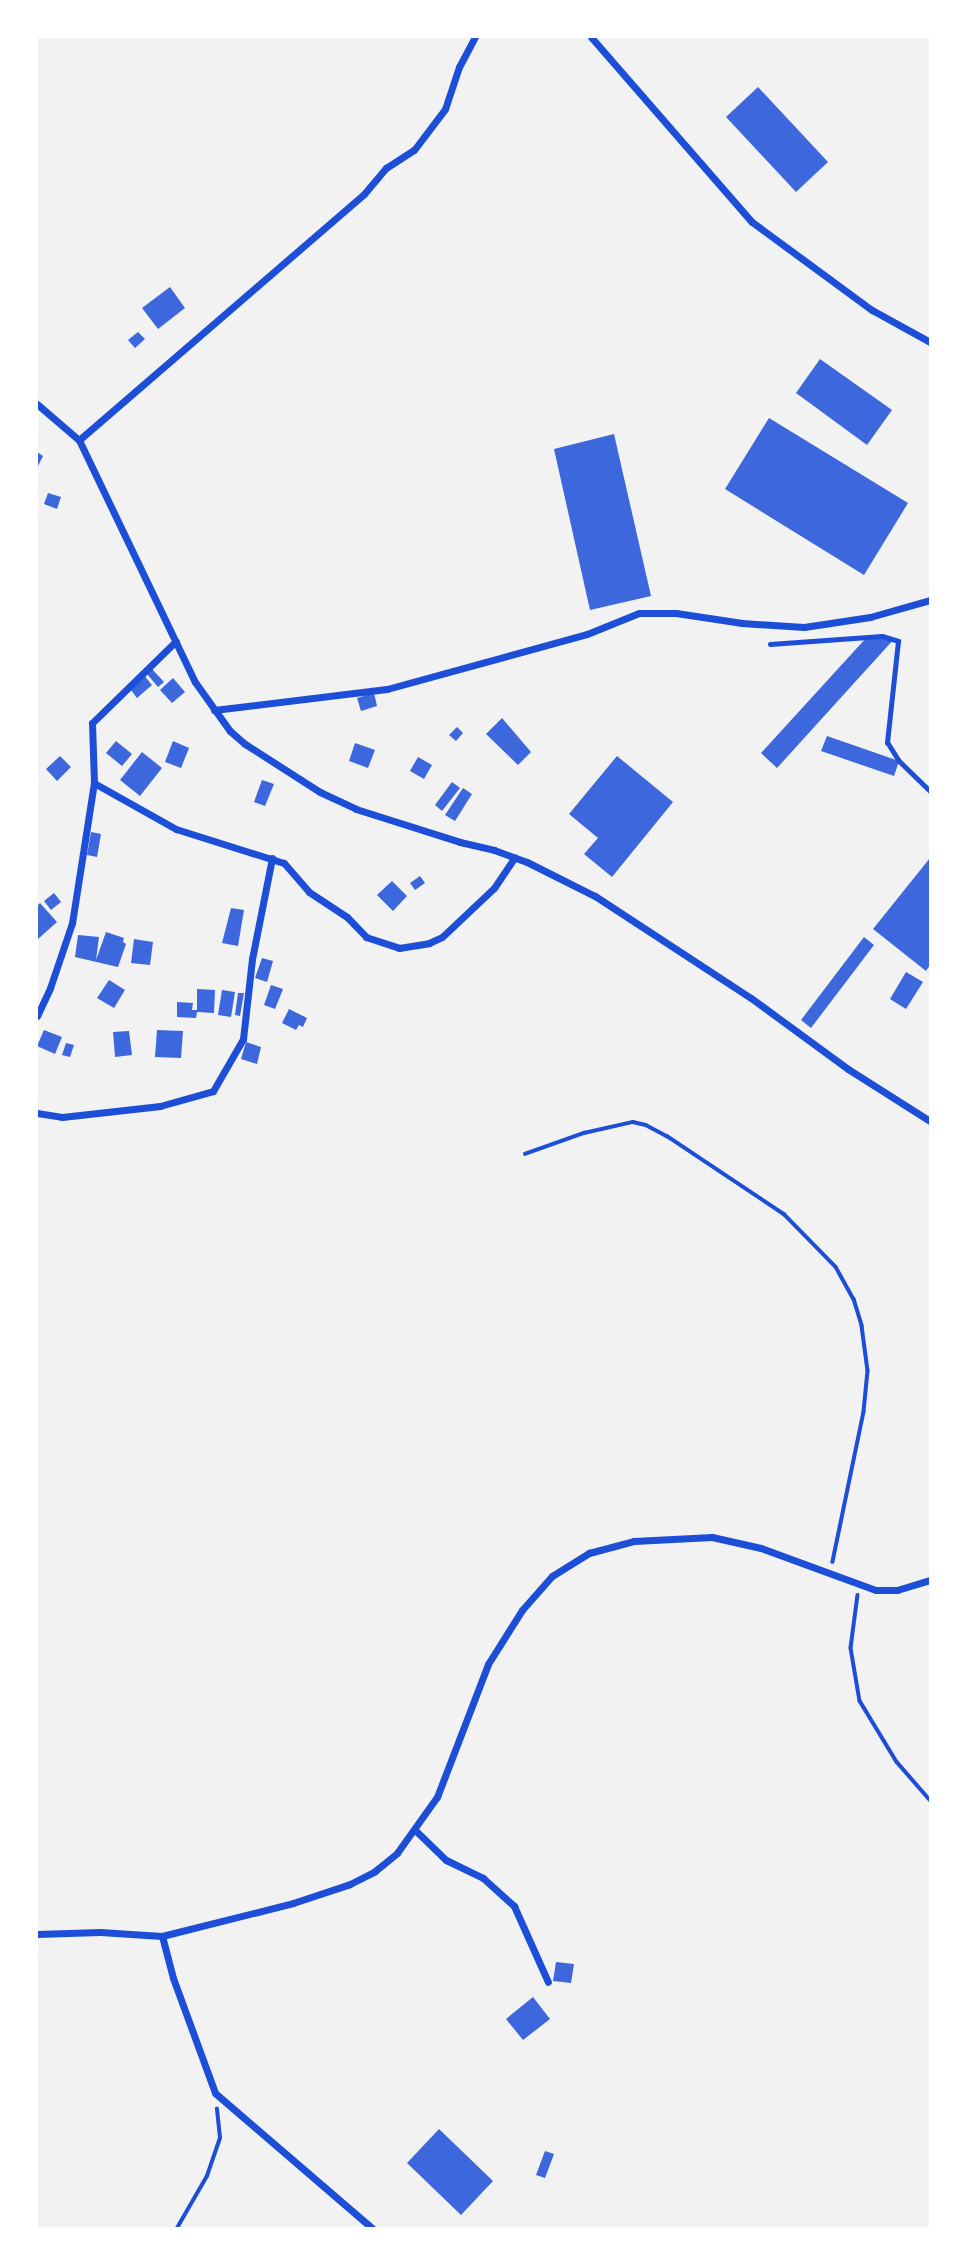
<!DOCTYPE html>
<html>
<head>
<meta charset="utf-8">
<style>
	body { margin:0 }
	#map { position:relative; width:967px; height:2265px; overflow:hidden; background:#f2f2f2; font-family:Barlow,sans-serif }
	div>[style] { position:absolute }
	.building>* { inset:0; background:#3d67dc }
	.path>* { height:3.5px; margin:-1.75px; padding:0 1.75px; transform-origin:1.75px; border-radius:1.75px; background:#1d4ed8 }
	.service>* { height:5px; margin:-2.5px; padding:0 2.5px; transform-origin:2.5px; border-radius:2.5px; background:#1d4ed8 }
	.minor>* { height:7px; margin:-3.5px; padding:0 3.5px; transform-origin:3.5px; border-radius:3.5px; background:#1d4ed8 }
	span { translate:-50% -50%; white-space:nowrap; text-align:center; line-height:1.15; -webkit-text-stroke:5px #fff; paint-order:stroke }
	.frame { position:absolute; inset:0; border:38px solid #fff; pointer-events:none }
</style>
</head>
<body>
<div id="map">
	<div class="building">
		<i style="clip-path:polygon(758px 87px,828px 162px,796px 192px,726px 117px)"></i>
		<i style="clip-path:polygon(170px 287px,185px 308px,158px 329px,142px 308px)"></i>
		<i style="clip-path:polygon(138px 332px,145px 339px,135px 348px,128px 340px)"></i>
		<i style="clip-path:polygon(820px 359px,892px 410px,867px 445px,796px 393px)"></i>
		<i style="clip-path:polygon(769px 418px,908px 503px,864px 575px,725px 489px)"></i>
		<i style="clip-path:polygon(614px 434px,651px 596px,590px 610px,554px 449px)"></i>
		<i style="clip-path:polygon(37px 452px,43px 456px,37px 468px)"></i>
		<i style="clip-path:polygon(48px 493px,61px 497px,57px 509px,44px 504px)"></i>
		<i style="clip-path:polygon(867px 637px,895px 638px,777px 768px,761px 753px)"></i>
		<i style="clip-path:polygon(152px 669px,164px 682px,158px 687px,147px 674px)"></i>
		<i style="clip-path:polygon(143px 674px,152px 685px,137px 698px,128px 686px)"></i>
		<i style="clip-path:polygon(173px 678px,185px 692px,172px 703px,160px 690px)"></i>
		<i style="clip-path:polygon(374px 693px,377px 706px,361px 711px,357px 698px)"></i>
		<i style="clip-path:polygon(502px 718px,531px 752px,518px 765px,486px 734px)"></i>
		<i style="clip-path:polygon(457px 727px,463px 733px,456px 741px,449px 735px)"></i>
		<i style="clip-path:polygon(827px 736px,899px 761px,894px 776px,821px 751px)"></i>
		<i style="clip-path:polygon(116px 741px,132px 754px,122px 766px,106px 753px)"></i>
		<i style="clip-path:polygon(173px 741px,189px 748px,181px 768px,165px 762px)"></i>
		<i style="clip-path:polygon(355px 743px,375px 750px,368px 768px,349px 761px)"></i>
		<i style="clip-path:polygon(142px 752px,162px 768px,140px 796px,120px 780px)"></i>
		<i style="clip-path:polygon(60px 756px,71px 767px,57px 781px,46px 769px)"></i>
		<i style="clip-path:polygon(617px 756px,673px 802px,612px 877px,584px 854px,598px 838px,569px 814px)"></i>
		<i style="clip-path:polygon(418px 757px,432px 765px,424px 779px,410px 771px)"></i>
		<i style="clip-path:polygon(262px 780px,274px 784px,265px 806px,254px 802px)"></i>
		<i style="clip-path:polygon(452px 782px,460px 788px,442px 811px,435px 805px)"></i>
		<i style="clip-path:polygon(463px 788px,472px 794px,455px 821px,445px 815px)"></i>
		<i style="clip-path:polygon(91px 832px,101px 834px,97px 857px,87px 855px)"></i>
		<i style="clip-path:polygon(930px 858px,930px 965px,926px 971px,873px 929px)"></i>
		<i style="clip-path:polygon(420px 876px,425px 883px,415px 890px,410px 883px)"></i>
		<i style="clip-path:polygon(392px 881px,407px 896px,393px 911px,377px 895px)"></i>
		<i style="clip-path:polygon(54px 893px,61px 902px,51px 910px,44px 901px)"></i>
		<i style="clip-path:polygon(40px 903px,57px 922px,38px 939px,37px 906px)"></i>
		<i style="clip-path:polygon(231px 908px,244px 910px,238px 946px,222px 943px)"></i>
		<i style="clip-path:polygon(106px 932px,124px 938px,123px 942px,126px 944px,118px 967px,75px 957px,78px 935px,99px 937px,96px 960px)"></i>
		<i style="clip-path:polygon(864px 937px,874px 945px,811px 1028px,801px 1020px)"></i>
		<i style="clip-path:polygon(134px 939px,153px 942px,150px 965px,131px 963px)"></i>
		<i style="clip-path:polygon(262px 958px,273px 961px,267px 982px,255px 978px)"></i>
		<i style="clip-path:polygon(906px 972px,923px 982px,906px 1009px,890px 999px)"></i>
		<i style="clip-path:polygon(109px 980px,125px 990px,114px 1008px,97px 998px)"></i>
		<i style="clip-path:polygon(271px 985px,283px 989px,275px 1009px,264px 1005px)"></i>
		<i style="clip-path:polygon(197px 989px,215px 990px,214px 1013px,197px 1012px,196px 1018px,177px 1017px,177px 1002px,193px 1003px,192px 1010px,197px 1010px)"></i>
		<i style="clip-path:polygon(222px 990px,235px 992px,231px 1017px,218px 1015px)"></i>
		<i style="clip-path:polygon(238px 993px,244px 993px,240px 1016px,235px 1015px)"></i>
		<i style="clip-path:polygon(289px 1009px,307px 1018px,303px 1027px,299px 1025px,296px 1030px,282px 1023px)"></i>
		<i style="clip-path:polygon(44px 1030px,62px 1037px,55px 1054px,37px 1046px)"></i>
		<i style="clip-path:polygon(157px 1030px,183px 1031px,181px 1058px,155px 1057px)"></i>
		<i style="clip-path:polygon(129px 1031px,132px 1055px,115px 1057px,113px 1032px)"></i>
		<i style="clip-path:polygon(246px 1042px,261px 1047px,257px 1064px,241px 1059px)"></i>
		<i style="clip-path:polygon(66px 1043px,74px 1045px,70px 1057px,62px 1055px)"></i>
		<i style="clip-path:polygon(556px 1962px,574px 1964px,571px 1983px,553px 1981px)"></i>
		<i style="clip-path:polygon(533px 1997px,550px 2019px,523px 2040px,506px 2019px)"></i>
		<i style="clip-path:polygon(439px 2129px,493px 2181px,461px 2215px,407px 2163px)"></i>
		<i style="clip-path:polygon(545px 2151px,554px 2154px,545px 2178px,536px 2175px)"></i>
	</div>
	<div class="path">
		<i style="left:525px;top:1154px;width:63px;rotate:-19.6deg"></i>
		<i style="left:584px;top:1133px;width:50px;rotate:-12.7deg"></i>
		<i style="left:633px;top:1122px;width:13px;rotate:13deg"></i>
		<i style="left:646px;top:1125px;width:24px;rotate:28deg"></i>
		<i style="left:667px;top:1136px;width:141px;rotate:33.7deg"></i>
		<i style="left:784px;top:1214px;width:74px;rotate:45.5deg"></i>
		<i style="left:836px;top:1267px;width:37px;rotate:61deg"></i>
		<i style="left:854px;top:1299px;width:28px;rotate:73deg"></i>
		<i style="left:862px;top:1326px;width:45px;rotate:82.4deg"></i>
		<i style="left:868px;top:1371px;width:41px;rotate:95.6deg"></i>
		<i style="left:864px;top:1412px;width:153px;rotate:101.7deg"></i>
		<i style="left:858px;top:1595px;width:53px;rotate:97.5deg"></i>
		<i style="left:851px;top:1648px;width:54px;rotate:80.4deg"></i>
		<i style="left:860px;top:1701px;width:71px;rotate:58.8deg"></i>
		<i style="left:897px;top:1762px;width:50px;rotate:49deg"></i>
		<i style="left:177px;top:2228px;width:60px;rotate:-60deg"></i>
		<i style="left:207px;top:2176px;width:40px;rotate:-71.1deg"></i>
		<i style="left:220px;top:2138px;width:29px;rotate:-96deg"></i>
	</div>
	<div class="service">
		<i style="left:770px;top:644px;width:112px;rotate:-4.1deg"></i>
		<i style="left:882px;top:636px;width:17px;rotate:17deg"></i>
		<i style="left:898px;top:641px;width:102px;rotate:96.2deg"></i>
		<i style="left:887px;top:742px;width:22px;rotate:58deg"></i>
		<i style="left:899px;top:761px;width:43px;rotate:44.1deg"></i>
	</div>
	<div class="minor">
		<i style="left:591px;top:37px;width:245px;rotate:49deg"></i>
		<i style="left:752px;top:222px;width:149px;rotate:36.3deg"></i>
		<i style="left:872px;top:310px;width:66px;rotate:28.9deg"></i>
		<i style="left:37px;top:404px;width:55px;rotate:40.6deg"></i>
		<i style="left:79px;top:440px;width:268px;rotate:64.4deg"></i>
		<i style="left:195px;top:682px;width:60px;rotate:54.5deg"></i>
		<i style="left:230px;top:731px;width:20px;rotate:41deg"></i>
		<i style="left:245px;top:744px;width:89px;rotate:32.6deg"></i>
		<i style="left:320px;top:792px;width:40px;rotate:25deg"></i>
		<i style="left:356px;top:809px;width:109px;rotate:17.6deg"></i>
		<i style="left:460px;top:842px;width:35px;rotate:13deg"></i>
		<i style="left:494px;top:850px;width:35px;rotate:20deg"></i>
		<i style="left:527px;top:862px;width:76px;rotate:26.6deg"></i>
		<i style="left:595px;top:896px;width:186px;rotate:33.2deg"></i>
		<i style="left:751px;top:998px;width:120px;rotate:36.2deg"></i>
		<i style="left:848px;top:1069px;width:97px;rotate:32.4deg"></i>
		<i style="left:79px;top:440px;width:376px;rotate:-40.8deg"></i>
		<i style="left:364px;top:194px;width:34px;rotate:-50deg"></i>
		<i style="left:386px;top:168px;width:33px;rotate:-33deg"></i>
		<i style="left:414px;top:150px;width:51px;rotate:-52.9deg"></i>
		<i style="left:445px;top:109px;width:44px;rotate:-71.6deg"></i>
		<i style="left:459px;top:67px;width:34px;rotate:-62deg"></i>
		<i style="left:214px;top:710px;width:174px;rotate:-6.9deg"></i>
		<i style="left:387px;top:689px;width:207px;rotate:-15.4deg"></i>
		<i style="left:587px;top:634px;width:56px;rotate:-22deg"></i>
		<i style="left:639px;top:613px;width:37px"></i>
		<i style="left:676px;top:613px;width:67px;rotate:8.6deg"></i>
		<i style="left:742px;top:623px;width:62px;rotate:3.7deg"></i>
		<i style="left:804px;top:627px;width:67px;rotate:-8.6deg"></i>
		<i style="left:870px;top:617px;width:62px;rotate:-15.8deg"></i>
		<i style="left:94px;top:783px;width:94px;rotate:29.3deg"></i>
		<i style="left:176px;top:829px;width:113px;rotate:17.5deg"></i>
		<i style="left:284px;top:863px;width:38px;rotate:49deg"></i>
		<i style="left:309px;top:892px;width:45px;rotate:33.3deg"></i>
		<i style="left:347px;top:917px;width:28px;rotate:46deg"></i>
		<i style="left:366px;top:937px;width:35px;rotate:18deg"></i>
		<i style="left:399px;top:948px;width:30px;rotate:-9deg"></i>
		<i style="left:429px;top:943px;width:14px;rotate:-25deg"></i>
		<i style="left:442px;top:937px;width:71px;rotate:-43.3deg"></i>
		<i style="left:494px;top:888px;width:37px;rotate:-56deg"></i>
		<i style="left:37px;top:1016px;width:31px;rotate:-65deg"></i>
		<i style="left:50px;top:988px;width:69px;rotate:-71.3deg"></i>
		<i style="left:72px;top:923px;width:142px;rotate:-81.1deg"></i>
		<i style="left:94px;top:783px;width:60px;rotate:-91.9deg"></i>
		<i style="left:92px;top:723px;width:117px;rotate:-44.3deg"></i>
		<i style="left:37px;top:1113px;width:25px;rotate:9deg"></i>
		<i style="left:62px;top:1117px;width:99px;rotate:-6.4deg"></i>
		<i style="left:160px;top:1106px;width:55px;rotate:-15.8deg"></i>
		<i style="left:213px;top:1091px;width:60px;rotate:-60deg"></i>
		<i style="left:243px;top:1039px;width:81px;rotate:-83.6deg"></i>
		<i style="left:252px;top:959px;width:103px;rotate:-78.8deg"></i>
		<i style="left:415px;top:1830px;width:43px;rotate:44.1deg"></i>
		<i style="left:446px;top:1860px;width:41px;rotate:25.9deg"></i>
		<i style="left:483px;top:1878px;width:42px;rotate:42.1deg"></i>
		<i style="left:514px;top:1906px;width:83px;rotate:65.9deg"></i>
		<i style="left:37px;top:1934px;width:63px;rotate:-1.8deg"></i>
		<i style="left:100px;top:1932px;width:62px;rotate:3.7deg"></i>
		<i style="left:162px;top:1936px;width:135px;rotate:-14.1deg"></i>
		<i style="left:293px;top:1903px;width:60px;rotate:-18.4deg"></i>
		<i style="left:350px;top:1884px;width:28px;rotate:-27deg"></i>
		<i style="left:375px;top:1871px;width:28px;rotate:-39deg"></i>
		<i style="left:397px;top:1853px;width:69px;rotate:-54.5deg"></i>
		<i style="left:437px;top:1797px;width:142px;rotate:-69deg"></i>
		<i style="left:488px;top:1664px;width:64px;rotate:-57.8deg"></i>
		<i style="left:522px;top:1610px;width:45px;rotate:-48.6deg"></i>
		<i style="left:552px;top:1576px;width:44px;rotate:-31.9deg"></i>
		<i style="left:589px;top:1553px;width:47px;rotate:-14.9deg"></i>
		<i style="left:634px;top:1541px;width:78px;rotate:-2.9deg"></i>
		<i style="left:712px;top:1537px;width:50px;rotate:12.7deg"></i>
		<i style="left:761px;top:1548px;width:122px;rotate:20.1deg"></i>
		<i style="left:876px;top:1590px;width:21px"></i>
		<i style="left:897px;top:1590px;width:34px;rotate:-17deg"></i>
		<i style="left:162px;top:1936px;width:43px;rotate:75.3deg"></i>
		<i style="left:173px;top:1978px;width:122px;rotate:69.9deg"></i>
		<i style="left:215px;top:2093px;width:207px;rotate:40.7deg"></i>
	</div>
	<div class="frame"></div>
</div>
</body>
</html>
